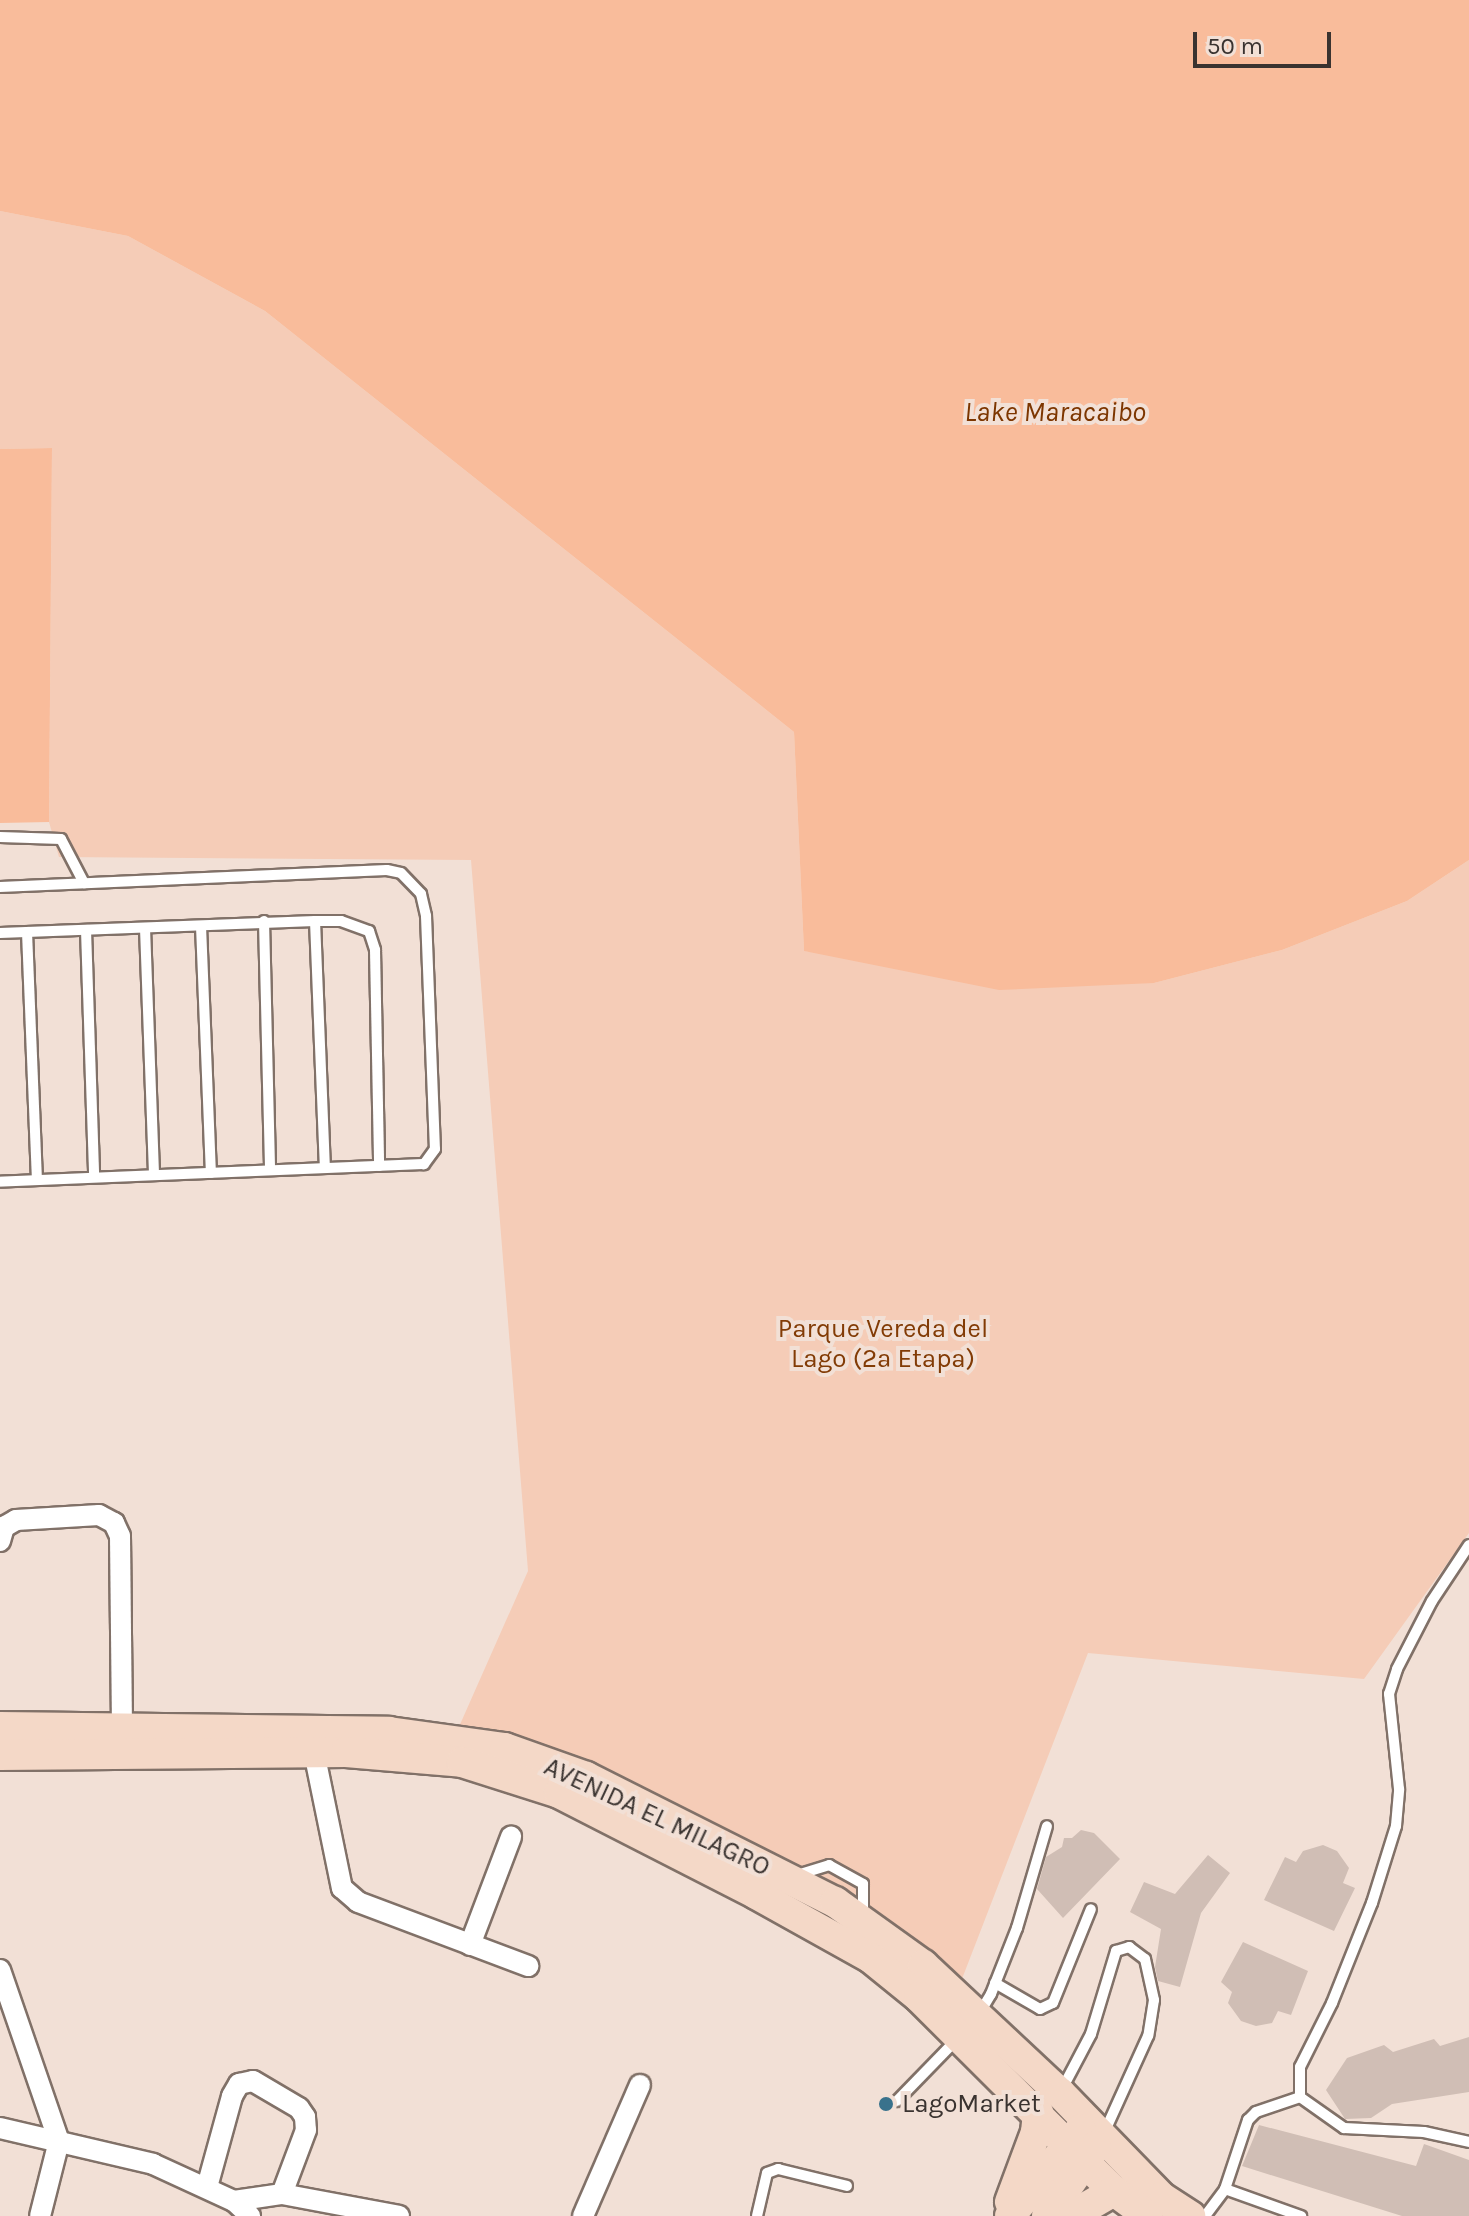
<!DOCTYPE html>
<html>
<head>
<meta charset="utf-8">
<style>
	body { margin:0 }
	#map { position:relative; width:1469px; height:2216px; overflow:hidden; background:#f2e0d6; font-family:Karla,sans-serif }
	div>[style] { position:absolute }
	.green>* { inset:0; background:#f5ccb7 }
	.water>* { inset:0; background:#f9bc9b }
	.building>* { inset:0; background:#d0beb5 }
	.roads { filter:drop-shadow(2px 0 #817168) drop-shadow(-2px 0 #817168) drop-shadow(0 2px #817168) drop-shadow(0 -2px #817168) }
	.service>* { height:10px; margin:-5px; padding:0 5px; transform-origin:5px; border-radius:5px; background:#fff }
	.minor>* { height:20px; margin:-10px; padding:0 10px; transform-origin:10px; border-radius:10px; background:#fff }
	.secondary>* { height:30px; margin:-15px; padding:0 15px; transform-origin:15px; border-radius:15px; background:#f4d8c7 }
	.dots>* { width:22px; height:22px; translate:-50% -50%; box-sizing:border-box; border:4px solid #f2e0d6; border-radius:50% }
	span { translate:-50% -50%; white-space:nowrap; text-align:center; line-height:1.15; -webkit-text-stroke:8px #f2e0d6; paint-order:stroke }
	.park-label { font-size:26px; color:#823b05 }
	.street-label { font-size:26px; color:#3a3330 }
	.poi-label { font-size:26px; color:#3a3330 }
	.left { translate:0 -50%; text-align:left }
	.water-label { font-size:28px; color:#7d3600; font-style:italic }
	.scale { position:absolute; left:1193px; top:32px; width:138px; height:36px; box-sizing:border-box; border:4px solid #3a3330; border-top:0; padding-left:10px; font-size:24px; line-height:28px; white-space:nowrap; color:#3a3330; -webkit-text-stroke:6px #f2e0d6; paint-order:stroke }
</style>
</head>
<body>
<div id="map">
	<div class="green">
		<i style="clip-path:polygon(0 211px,128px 236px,265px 311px,794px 732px,804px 951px,1154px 983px,1282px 950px,1407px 901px,1469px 860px,1469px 1533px,1364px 1679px,1088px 1653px,960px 1984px,836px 1894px,454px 1738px,528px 1571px,471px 860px,59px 857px,49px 822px,52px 448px,0 449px)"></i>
	</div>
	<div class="water">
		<i style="clip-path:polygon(0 0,1469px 0,1469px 860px,1407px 901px,1282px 950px,1154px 983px,999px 990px,804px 951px,794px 732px,265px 311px,128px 236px,0 211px)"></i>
		<i style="clip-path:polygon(52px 448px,49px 822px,0 823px,0 449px)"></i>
	</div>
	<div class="building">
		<i style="clip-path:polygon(1081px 1830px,1094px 1833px,1120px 1859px,1063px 1918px,1037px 1889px,1046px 1857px,1062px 1847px,1064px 1838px,1072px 1838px)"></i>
		<i style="clip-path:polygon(1323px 1845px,1337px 1851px,1349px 1868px,1343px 1883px,1355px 1888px,1334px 1931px,1264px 1900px,1285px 1857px,1296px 1862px,1303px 1851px)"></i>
		<i style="clip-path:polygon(1208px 1855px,1230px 1873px,1201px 1913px,1180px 1987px,1158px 1981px,1155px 1967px,1161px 1929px,1130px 1912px,1144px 1882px,1175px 1894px)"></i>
		<i style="clip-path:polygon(1243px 1942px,1308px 1971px,1291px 2015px,1278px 2011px,1272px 2023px,1256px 2026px,1241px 2021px,1228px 2003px,1232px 1992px,1221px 1982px)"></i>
		<i style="clip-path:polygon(1469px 2037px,1469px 2092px,1392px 2104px,1371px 2118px,1345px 2119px,1326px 2090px,1347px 2058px,1384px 2045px,1393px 2052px,1434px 2039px,1440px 2046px)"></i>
		<i style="clip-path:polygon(1259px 2125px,1416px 2166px,1424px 2144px,1469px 2160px,1469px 2216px,1402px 2216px,1242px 2166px)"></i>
	</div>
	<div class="roads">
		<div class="service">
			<i style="left:0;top:837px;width:61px;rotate:1.9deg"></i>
			<i style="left:61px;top:839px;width:50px;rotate:62.4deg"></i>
			<i style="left:0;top:887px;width:387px;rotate:-2.5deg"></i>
			<i style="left:387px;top:870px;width:14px;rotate:12deg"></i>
			<i style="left:401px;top:873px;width:29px;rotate:46deg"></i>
			<i style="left:421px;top:894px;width:23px;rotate:77deg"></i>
			<i style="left:426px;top:916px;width:233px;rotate:87.8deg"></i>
			<i style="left:435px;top:1149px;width:19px;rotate:126deg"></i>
			<i style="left:424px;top:1164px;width:424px;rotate:177.6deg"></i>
			<i style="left:264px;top:921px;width:249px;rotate:88.6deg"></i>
			<i style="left:315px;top:921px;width:247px;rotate:87.7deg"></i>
			<i style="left:201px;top:926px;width:247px;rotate:87.7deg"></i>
			<i style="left:145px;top:928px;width:247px;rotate:87.9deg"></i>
			<i style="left:86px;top:930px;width:247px;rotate:88.1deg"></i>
			<i style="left:27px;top:932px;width:248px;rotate:87.7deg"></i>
			<i style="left:0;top:933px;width:315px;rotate:-2.2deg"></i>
			<i style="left:315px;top:921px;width:26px"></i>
			<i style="left:341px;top:921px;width:30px;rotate:20deg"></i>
			<i style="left:369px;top:931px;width:20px;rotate:72deg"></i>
			<i style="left:375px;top:950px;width:216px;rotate:88.9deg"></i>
			<i style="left:797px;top:1875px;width:34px;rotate:-17deg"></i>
			<i style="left:829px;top:1865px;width:39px;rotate:29deg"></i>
			<i style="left:863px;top:1884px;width:32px;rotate:90deg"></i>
			<i style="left:995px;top:1983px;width:52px;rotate:30deg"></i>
			<i style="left:1040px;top:2009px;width:14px;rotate:-25deg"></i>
			<i style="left:1053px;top:2003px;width:101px;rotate:-68deg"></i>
			<i style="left:979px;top:2014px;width:23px;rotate:-59deg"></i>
			<i style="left:991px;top:1994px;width:71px;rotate:-68.5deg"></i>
			<i style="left:1017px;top:1928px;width:106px;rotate:-73.6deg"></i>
			<i style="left:1061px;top:2091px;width:64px;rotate:-62.2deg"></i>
			<i style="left:1091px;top:2034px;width:87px;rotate:-73.2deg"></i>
			<i style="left:1116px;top:1951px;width:14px;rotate:-17deg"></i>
			<i style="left:1129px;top:1947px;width:20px;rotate:37deg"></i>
			<i style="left:1145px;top:1959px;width:42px;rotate:77.6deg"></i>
			<i style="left:1154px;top:2000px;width:36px;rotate:99deg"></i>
			<i style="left:1148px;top:2036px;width:107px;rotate:114.4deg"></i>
			<i style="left:1300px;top:2097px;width:30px;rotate:-90deg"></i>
			<i style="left:1300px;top:2067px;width:72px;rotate:-63.4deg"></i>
			<i style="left:1332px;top:2003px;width:108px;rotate:-68.2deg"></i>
			<i style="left:1372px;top:1903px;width:81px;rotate:-72.7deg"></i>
			<i style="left:1396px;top:1826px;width:37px;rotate:-85deg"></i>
			<i style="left:1399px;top:1789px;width:96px;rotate:-96deg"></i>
			<i style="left:1389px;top:1694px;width:26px;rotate:-72deg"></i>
			<i style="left:1397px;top:1669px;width:76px;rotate:-62.8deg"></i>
			<i style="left:1432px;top:1601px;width:67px;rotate:-56.5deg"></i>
			<i style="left:1300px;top:2097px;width:54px;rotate:35.2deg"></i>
			<i style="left:1344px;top:2128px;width:80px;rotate:2.9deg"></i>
			<i style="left:1424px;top:2132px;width:46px;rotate:12.5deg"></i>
			<i style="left:897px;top:2101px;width:86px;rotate:-45.9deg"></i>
			<i style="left:1225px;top:2189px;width:81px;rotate:19.6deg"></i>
			<i style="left:757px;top:2216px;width:44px;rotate:-76.9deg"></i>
			<i style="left:767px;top:2173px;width:12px;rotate:-20deg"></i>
			<i style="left:778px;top:2169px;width:71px;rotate:13.8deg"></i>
			<i style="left:1205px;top:2216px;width:34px;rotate:-53deg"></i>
			<i style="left:1225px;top:2189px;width:73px;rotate:-71.6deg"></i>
			<i style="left:1248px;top:2120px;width:11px;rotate:-45deg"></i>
			<i style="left:1256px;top:2112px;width:46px;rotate:-18.8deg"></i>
		</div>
		<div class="minor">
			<i style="left:0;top:1541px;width:15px;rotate:-74deg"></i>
			<i style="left:4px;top:1527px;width:14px;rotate:-30deg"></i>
			<i style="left:16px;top:1520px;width:83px;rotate:-3.4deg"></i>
			<i style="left:99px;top:1515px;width:17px;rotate:28deg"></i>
			<i style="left:114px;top:1523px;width:14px;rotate:65deg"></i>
			<i style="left:120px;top:1536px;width:193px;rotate:89.4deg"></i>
			<i style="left:314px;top:1752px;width:139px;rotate:78.4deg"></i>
			<i style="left:342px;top:1888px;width:21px;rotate:41deg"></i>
			<i style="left:358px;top:1902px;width:182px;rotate:20.6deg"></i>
			<i style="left:470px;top:1945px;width:116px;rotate:-69.2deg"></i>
			<i style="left:0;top:1970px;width:181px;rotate:71deg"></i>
			<i style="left:59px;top:2141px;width:77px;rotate:104.2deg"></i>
			<i style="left:0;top:2128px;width:157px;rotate:13.2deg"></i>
			<i style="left:153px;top:2164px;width:89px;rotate:24.6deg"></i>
			<i style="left:234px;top:2201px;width:22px;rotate:43deg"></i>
			<i style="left:207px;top:2187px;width:94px;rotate:-74.6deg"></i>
			<i style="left:232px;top:2096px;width:14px;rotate:-60deg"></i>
			<i style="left:239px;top:2084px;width:14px;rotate:-12deg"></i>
			<i style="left:253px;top:2081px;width:53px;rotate:30.4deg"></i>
			<i style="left:299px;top:2108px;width:11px;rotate:56deg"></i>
			<i style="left:305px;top:2117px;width:13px;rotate:86deg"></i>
			<i style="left:306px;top:2130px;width:68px;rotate:110.6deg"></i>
			<i style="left:234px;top:2201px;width:49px;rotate:-8.3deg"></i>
			<i style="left:282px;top:2194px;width:119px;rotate:10.6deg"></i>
			<i style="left:583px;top:2216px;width:143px;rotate:-66.5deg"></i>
		</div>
		<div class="secondary">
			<i style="left:0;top:1727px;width:389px;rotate:0.7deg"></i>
			<i style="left:389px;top:1732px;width:117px;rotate:7.9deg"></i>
			<i style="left:505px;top:1748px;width:86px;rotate:19.7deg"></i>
			<i style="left:586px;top:1777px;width:279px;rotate:26.7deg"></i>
			<i style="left:835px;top:1902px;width:108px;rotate:35.6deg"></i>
			<i style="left:923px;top:1965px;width:187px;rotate:43.1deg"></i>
			<i style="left:1060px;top:2093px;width:145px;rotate:45.8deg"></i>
			<i style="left:1161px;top:2197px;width:35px;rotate:33deg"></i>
			<i style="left:0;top:1755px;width:346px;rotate:-0.5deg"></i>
			<i style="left:346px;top:1752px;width:116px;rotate:4.9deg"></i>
			<i style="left:462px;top:1762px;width:102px;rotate:17.7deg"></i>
			<i style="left:559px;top:1793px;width:221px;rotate:27.1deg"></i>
			<i style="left:756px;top:1894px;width:132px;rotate:29.1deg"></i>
			<i style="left:871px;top:1958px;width:62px;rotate:39.1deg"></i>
			<i style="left:919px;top:1997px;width:275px;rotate:44.9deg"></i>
			<i style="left:1114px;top:2191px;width:42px;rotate:36.3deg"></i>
			<i style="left:1010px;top:2202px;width:75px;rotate:-69.6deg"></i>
			<i style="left:1036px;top:2132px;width:20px;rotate:-84deg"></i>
			<i style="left:1010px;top:2216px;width:112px;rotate:-50.8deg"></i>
			<i style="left:1047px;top:2216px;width:85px;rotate:-55deg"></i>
			<i style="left:1071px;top:2216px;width:50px;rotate:-30.2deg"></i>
		</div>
	</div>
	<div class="dots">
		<i style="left:886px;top:2104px;background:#39728c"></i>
	</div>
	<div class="park-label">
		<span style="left:883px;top:1344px">Parque Vereda del<br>Lago (2ª Etapa)</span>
	</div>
	<div class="street-label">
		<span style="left:657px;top:1817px;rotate:25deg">AVENIDA EL MILAGRO</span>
	</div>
	<div class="poi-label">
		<span class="left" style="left:902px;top:2104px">LagoMarket</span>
	</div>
	<div class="water-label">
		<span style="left:1055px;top:412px">Lake Maracaibo</span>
	</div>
	<div class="scale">50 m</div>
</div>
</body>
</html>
